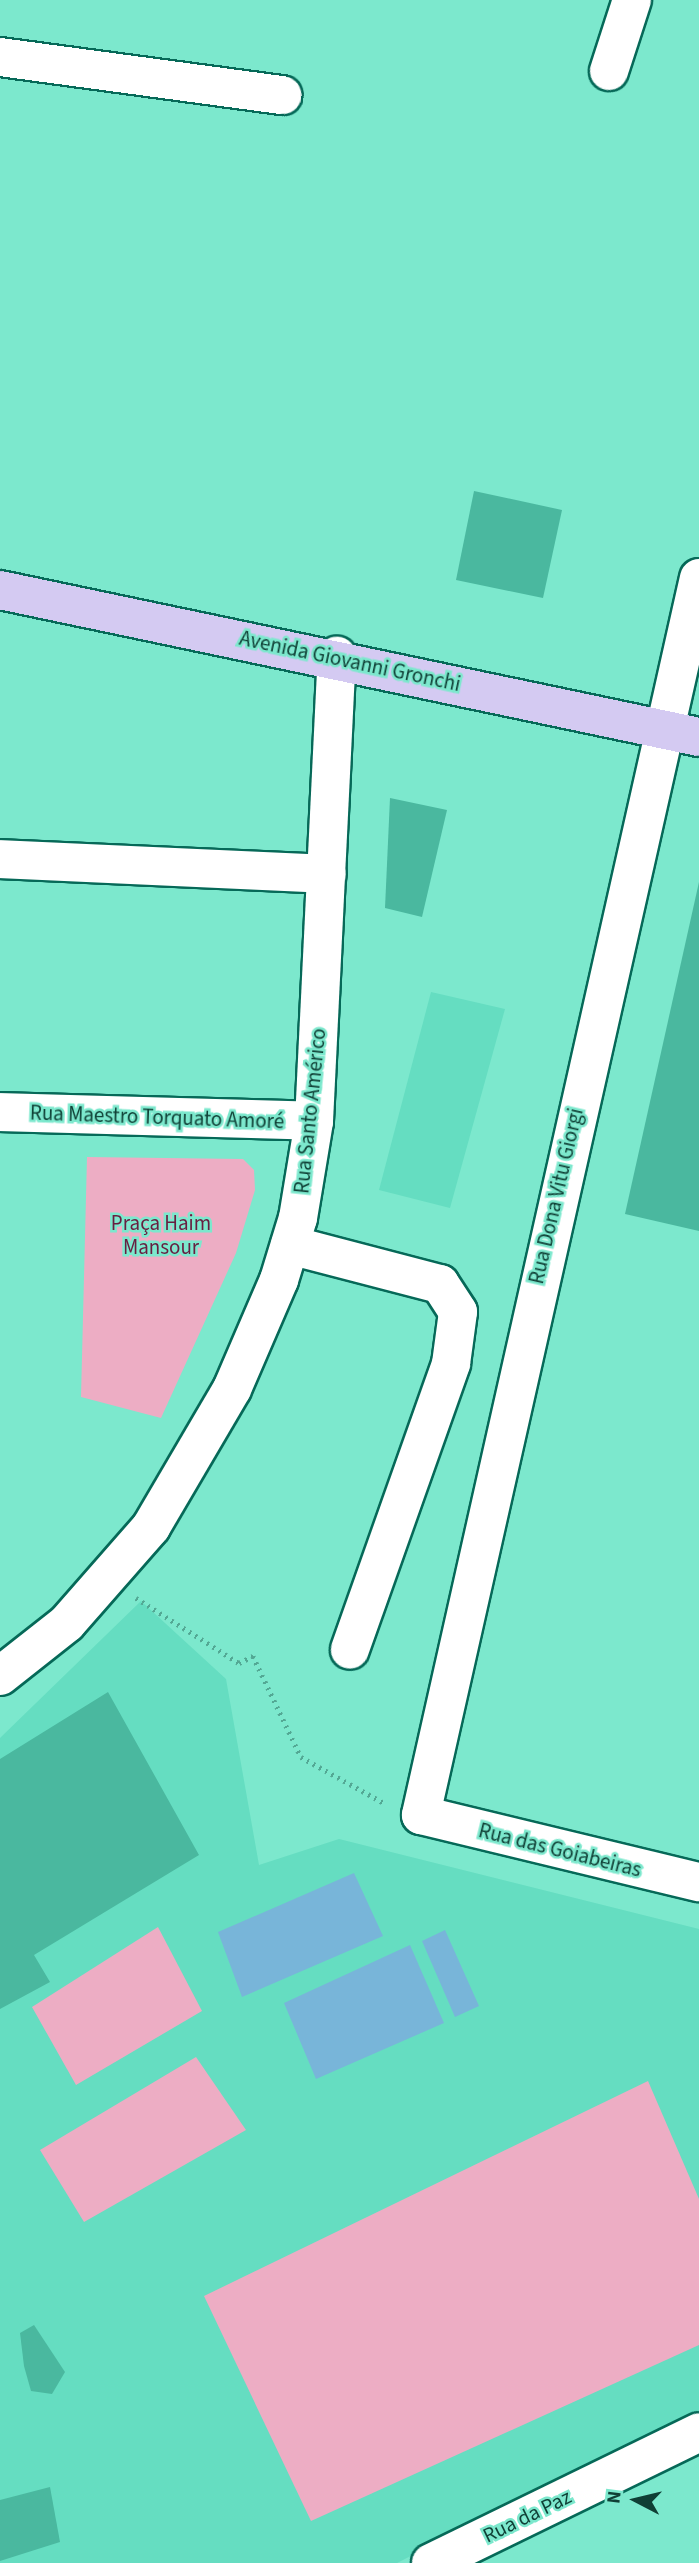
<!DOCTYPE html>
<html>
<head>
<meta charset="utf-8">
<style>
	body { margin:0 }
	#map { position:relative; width:699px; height:2563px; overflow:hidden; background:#7ce8cd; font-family:"Source Sans 3",sans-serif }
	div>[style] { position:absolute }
	.built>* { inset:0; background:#65ddc1 }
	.green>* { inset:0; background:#edadc4 }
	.water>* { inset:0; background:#78b5d9 }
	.building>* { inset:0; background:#4ab89f }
	.path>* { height:4.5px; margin-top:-2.25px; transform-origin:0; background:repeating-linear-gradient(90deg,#53a894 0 2px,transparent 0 7px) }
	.roads { filter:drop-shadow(2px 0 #066958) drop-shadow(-2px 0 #066958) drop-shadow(0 2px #066958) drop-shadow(0 -2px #066958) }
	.minor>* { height:38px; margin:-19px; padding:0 19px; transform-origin:19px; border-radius:19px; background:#fff }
	.major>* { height:38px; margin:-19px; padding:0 19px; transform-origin:19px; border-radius:19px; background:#d4caf2 }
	span { translate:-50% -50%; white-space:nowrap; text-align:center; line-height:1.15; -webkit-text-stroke:5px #7ce8cd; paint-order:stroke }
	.street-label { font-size:21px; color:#0f3f35 }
	.park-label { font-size:21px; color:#681e40 }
	.north { position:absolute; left:601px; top:2465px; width:70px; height:70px; -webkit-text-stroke:5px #7ce8cd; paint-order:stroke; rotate:277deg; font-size:19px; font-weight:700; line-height:28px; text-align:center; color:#0f3f35 }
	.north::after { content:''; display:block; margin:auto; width:24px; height:32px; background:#0f3f35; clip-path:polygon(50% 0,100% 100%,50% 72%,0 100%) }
</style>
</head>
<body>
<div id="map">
	<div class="built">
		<i style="clip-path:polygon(431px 992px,505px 1009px,450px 1208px,379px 1190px)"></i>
		<i style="clip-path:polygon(141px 1601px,226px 1679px,259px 1865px,339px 1839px,699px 1929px,699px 2410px,397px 2563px,0 2563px,0 1738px)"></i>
	</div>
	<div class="green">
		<i style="clip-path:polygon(87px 1157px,243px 1159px,254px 1170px,255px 1190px,236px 1253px,161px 1418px,81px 1397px)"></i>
		<i style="clip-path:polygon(158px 1927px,202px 2011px,76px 2085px,32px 2007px)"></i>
		<i style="clip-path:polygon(196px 2057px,246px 2130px,84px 2222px,40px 2150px)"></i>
		<i style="clip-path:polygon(648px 2081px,699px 2199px,699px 2345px,311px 2521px,204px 2296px)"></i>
	</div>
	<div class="water">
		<i style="clip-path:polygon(354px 1873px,383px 1936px,242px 1997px,218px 1932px)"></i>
		<i style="clip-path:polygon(445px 1930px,479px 2006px,455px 2017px,422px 1941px)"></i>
		<i style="clip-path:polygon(410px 1945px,444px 2023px,316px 2079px,284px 2003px)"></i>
	</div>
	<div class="building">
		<i style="clip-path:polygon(474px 491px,562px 510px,543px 598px,456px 580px)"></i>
		<i style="clip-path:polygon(390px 798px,447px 810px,422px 917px,385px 908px)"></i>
		<i style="clip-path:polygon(699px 882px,699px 1231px,625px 1214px)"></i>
		<i style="clip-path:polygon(108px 1692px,199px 1855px,34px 1955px,50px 1982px,0 2009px,0 1759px)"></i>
		<i style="clip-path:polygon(34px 2325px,65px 2372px,52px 2394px,31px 2391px,24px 2366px,20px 2333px)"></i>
		<i style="clip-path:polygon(50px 2487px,60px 2542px,0 2561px,0 2500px)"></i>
	</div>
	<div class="path">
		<i style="left:136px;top:1598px;width:122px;rotate:32.3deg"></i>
		<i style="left:239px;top:1663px;width:16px;rotate:-27deg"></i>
		<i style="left:253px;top:1656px;width:112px;rotate:64.6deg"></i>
		<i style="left:301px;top:1757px;width:95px;rotate:29deg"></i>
	</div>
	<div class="roads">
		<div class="minor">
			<i style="left:0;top:57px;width:285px;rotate:7.7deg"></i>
			<i style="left:609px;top:71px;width:75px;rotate:-72.1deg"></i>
			<i style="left:699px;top:578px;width:1268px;rotate:102.67deg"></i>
			<i style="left:421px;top:1815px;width:286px;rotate:13.6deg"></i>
			<i style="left:0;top:859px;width:327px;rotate:2.6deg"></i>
			<i style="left:0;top:1112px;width:314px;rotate:1.6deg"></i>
			<i style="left:290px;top:1245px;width:155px;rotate:14.6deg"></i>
			<i style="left:440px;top:1284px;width:33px;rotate:57deg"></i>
			<i style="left:458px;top:1312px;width:52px;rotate:97.7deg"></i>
			<i style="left:451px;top:1364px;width:303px;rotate:109.5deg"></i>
			<i style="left:0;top:1676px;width:85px;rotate:-38.3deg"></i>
			<i style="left:67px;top:1623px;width:128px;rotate:-48.8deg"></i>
			<i style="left:151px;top:1527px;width:160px;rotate:-59.6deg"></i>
			<i style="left:232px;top:1389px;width:119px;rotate:-66.7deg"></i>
			<i style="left:279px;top:1280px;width:65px;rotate:-73deg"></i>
			<i style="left:298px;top:1218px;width:98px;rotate:-80.6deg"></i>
			<i style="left:314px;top:1121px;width:466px;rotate:-87.2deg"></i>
			<i style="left:431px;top:2563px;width:298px;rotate:-26deg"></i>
		</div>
		<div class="major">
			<i style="left:0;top:590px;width:714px;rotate:11.88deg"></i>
		</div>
	</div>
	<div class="street-label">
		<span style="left:350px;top:661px;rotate:12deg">Avenida Giovanni Gronchi</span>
		<span style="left:310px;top:1111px;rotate:-84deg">Rua Santo Américo</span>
		<span style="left:157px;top:1117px;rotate:2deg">Rua Maestro Torquato Amoré</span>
		<span style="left:556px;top:1196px;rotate:-77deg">Rua Dona Vitu Giorgi</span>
		<span style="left:560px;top:1850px;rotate:14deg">Rua das Goiabeiras</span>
		<span style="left:527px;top:2516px;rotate:-26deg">Rua da Paz</span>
	</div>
	<div class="park-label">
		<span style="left:161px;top:1235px">Praça Haim<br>Mansour</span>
	</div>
	<div class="north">N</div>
</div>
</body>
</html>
